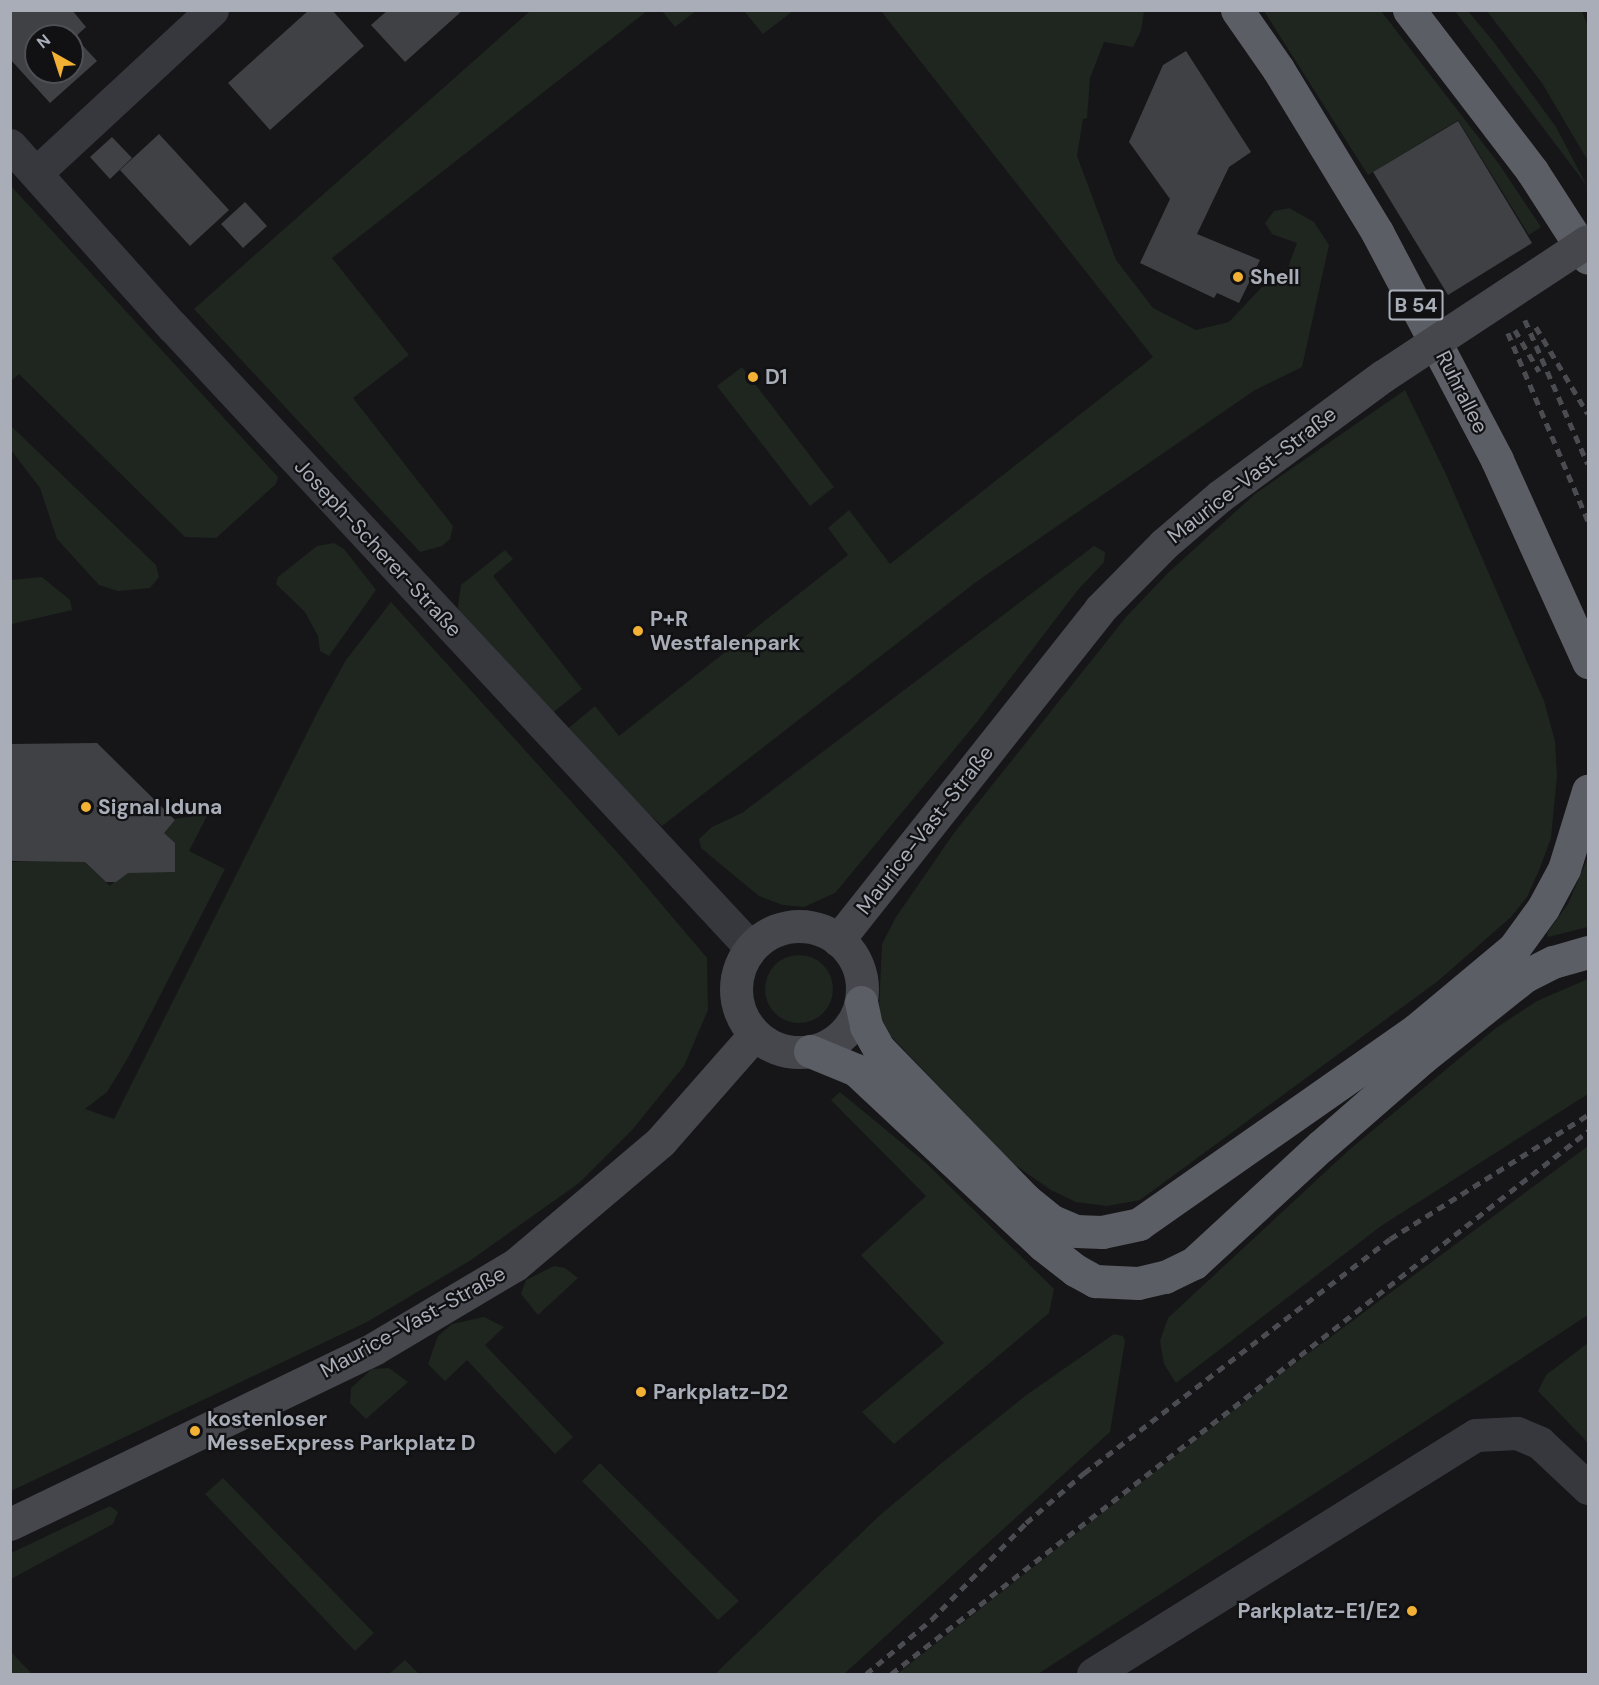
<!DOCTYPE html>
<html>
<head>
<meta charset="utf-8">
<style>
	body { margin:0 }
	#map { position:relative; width:1599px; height:1685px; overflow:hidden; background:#161618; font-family:"DM Sans",sans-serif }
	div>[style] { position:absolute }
	.green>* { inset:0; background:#1e261f }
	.round { border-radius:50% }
	.building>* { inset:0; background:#404145 }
	.minor>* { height:33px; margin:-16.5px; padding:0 16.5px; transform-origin:16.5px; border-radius:16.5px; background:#37383d }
	.secondary>* { height:33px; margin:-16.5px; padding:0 16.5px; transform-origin:16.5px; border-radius:16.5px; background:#45474d }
	.secondary>.ring { margin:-16.5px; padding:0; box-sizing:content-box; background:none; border:33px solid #45474d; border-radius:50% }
	.trunk>* { height:33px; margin:-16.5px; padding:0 16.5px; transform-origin:16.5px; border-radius:16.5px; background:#5b5e65 }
	.rail>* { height:4.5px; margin-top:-2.25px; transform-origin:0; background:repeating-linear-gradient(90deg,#4a4c52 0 8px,transparent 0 14px) }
	.secondary-bridge>* { height:33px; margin:-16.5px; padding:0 16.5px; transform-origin:16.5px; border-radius:16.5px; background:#45474d }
	.dots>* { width:16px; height:16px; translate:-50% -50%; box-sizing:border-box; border:3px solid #111113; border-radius:50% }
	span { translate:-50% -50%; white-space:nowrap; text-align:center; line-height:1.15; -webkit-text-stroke:4.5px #111113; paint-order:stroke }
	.shield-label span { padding:2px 4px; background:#111113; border:2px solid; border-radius:4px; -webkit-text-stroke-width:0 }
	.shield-label { font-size:20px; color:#a8adb8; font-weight:700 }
	.poi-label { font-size:21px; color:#a8adb8; font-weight:700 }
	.left { translate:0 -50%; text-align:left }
	.right { translate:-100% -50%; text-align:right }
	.street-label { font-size:21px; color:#a8adb8 }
	.frame { position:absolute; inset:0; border:12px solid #a8adb8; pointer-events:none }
	.north { position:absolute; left:24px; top:24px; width:60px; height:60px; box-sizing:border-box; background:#111113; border:2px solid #4d4f55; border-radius:50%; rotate:321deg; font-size:16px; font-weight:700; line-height:24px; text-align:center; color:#a8adb8 }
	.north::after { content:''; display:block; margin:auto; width:21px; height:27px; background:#f2b134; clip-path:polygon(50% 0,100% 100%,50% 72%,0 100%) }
</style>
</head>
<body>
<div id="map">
	<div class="green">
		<i style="clip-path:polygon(531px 10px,647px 11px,332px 258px,409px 355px,353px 398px,453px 526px,450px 539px,442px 546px,420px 552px,194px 309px)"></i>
		<i style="clip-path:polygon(662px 11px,696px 11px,675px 27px)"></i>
		<i style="clip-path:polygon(744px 11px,793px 11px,763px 34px)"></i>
		<i style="clip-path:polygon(881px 11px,1144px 11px,1141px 31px,1133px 47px,1104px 42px,1090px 78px,1087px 118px,1083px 119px,1077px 156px,1116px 260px,1153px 308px,1196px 330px,1229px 322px,1262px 287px,1283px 281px,1297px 243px,1272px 234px,1265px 223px,1274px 211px,1289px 208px,1314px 222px,1329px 245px,1302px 367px,1255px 390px,976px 582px,662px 826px,607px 776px,565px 731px,595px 706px,619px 736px,848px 555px,828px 528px,849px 510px,890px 564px,1153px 357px)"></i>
		<i style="clip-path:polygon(1264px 11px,1381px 11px,1499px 164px,1541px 227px,1529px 235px,1458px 120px,1368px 175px)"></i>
		<i style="clip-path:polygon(1455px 11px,1468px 11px,1493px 41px,1556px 127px,1587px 186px)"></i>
		<i style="clip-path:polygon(1487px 11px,1582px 11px,1588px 27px,1588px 161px,1542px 83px)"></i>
		<i style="clip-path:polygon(11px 186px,278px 477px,276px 484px,216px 538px,185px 537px,19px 374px,11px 381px)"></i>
		<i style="clip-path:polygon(742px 367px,834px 487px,810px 506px,717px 386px)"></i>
		<i style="clip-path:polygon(1405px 390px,1445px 472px,1544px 701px,1555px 741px,1557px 776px,1551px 838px,1540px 868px,1527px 897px,1511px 917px,1438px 981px,1140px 1200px,1107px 1206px,1076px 1202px,1051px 1190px,1012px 1163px,886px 1031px,879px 1010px,882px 944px,896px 917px,954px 833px,1126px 617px,1169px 572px,1255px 494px)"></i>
		<i style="clip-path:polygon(10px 425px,156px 565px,159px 577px,150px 588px,118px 591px,99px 585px,57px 539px,40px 488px,11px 450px)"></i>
		<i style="clip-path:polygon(334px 543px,344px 549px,376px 590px,329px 656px,320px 651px,318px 636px,305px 612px,276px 584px,278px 577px,317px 546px)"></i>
		<i style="clip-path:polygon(1094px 546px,1105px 552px,1104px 562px,1077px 591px,977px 722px,835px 893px,804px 907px,783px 905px,759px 896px,701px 848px,699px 839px,712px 827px,742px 813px)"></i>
		<i style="clip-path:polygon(505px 550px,513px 559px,493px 576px,582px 689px,550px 715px,463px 619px,458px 607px,461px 585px)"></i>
		<i style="clip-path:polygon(42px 577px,70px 600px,72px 610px,12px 624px,11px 580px)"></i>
		<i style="clip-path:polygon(391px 602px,624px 860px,707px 958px,708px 1010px,684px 1066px,632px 1130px,579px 1183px,471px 1260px,367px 1322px,11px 1491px,11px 862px,83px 860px,110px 886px,132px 864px,146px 872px,169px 872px,175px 867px,175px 843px,159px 836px,175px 819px,208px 814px,189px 851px,225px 869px,129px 1056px,107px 1092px,85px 1109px,114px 1119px,320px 707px,346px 660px)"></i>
		<i style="clip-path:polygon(1588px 857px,1588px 927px,1548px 937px,1547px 933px,1568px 904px)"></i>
		<i class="round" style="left:765px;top:955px;width:68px;height:68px"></i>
		<i style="clip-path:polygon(1588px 979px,1588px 1094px,1381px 1226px,1176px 1383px,1164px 1364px,1160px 1341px,1168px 1318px,1349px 1150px,1496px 1028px,1537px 1001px)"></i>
		<i style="clip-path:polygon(840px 1092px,926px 1163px,1054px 1289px,1049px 1313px,894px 1444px,862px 1412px,944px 1343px,861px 1255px,926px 1196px,831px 1100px)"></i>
		<i style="clip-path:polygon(1588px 1146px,1588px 1315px,1038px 1674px,897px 1674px,1262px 1388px)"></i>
		<i style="clip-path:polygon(554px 1266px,565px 1268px,578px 1278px,538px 1315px,521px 1294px,526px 1280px)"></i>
		<i style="clip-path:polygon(484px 1317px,504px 1327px,485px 1345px,573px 1437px,555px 1454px,467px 1360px,445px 1381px,428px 1364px,438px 1336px,452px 1324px)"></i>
		<i style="clip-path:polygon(1114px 1334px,1123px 1336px,1125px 1341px,1110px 1432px,844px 1674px,715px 1674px,879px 1516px,943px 1462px,1025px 1396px)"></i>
		<i style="clip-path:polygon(1588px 1343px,1588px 1443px,1538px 1391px,1546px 1375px)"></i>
		<i style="clip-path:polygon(389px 1368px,408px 1382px,366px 1419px,350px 1403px,351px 1388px,372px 1369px)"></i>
		<i style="clip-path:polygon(600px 1463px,739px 1601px,718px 1620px,582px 1481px)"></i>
		<i style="clip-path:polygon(223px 1478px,374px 1633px,355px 1651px,205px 1494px)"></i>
		<i style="clip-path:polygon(110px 1506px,118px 1512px,113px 1524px,11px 1579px,11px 1553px)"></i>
		<i style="clip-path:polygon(11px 1652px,32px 1674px,11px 1674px)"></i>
		<i style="clip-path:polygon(405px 1660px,419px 1674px,389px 1674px)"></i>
	</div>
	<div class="building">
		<i style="clip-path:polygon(evenodd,10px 10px,72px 10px,86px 27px,75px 37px,97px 61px,50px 103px,10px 59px,10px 10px,36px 36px,72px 36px,72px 72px,36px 72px,36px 36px)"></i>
		<i style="clip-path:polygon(309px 10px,332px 10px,364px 46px,270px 130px,228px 83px)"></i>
		<i style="clip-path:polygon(388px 10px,463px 10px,405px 62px,371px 25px)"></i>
		<i style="clip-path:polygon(1186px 51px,1251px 152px,1229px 167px,1197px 234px,1260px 260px,1239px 303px,1217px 293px,1214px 298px,1140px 263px,1170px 199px,1129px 142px,1163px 65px)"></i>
		<i style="clip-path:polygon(1458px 121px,1532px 243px,1448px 295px,1373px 172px)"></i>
		<i style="clip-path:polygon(159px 134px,229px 210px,190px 246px,120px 170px)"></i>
		<i style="clip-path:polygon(112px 137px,132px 158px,110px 179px,90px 157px)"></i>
		<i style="clip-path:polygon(245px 202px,267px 226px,243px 248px,221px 224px)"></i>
		<i style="clip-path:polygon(97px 743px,175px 820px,164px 833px,175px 843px,175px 872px,128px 873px,116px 882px,106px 882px,85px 862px,10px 861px,10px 744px)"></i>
	</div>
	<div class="minor">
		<i style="left:10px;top:145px;width:244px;rotate:48.2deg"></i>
		<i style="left:173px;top:327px;width:848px;rotate:47.05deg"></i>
		<i style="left:36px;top:173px;width:240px;rotate:-42.8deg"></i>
		<i style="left:1093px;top:1674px;width:451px;rotate:-32deg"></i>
		<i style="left:1476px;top:1435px;width:41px;rotate:-2.8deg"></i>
		<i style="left:1517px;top:1433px;width:25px;rotate:23deg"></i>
		<i style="left:1540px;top:1443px;width:66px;rotate:43.2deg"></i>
	</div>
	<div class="secondary">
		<i class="ring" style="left:736px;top:926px;width:93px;height:93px"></i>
		<i style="left:838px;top:940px;width:422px;rotate:-51.6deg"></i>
		<i style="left:1100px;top:609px;width:91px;rotate:-45.4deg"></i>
		<i style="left:1164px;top:544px;width:74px;rotate:-40.6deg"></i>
		<i style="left:1220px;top:496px;width:202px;rotate:-36.4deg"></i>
		<i style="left:10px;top:1524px;width:405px;rotate:-25.7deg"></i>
		<i style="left:375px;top:1348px;width:163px;rotate:-30.7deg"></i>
		<i style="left:515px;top:1265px;width:192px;rotate:-40.3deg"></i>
		<i style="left:661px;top:1141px;width:141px;rotate:-48.7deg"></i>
	</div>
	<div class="trunk">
		<i style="left:1237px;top:10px;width:72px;rotate:55.2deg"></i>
		<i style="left:1278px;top:69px;width:191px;rotate:58.7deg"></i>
		<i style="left:1377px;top:232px;width:258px;rotate:62.2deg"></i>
		<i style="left:1497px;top:460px;width:222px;rotate:65.7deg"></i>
		<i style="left:1409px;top:10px;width:203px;rotate:52.6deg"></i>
		<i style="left:1532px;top:171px;width:103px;rotate:57.2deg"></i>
		<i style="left:861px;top:1002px;width:25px;rotate:78deg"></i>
		<i style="left:866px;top:1026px;width:26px;rotate:61deg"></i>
		<i style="left:879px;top:1049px;width:211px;rotate:45.8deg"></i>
		<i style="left:1026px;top:1200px;width:33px;rotate:39deg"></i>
		<i style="left:1052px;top:1221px;width:25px;rotate:23deg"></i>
		<i style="left:1075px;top:1231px;width:27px;rotate:2deg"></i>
		<i style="left:1102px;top:1232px;width:38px;rotate:-12deg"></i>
		<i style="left:1139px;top:1224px;width:338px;rotate:-35deg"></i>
		<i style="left:1416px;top:1030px;width:128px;rotate:-39.9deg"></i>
		<i style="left:1514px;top:948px;width:49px;rotate:-54.1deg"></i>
		<i style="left:1543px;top:908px;width:44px;rotate:-61.7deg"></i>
		<i style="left:1564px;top:869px;width:82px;rotate:-72.9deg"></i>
		<i style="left:810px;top:1051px;width:50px;rotate:22.4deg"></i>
		<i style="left:856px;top:1070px;width:256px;rotate:43.1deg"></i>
		<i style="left:1043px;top:1245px;width:41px;rotate:38deg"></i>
		<i style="left:1075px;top:1270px;width:23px;rotate:29deg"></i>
		<i style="left:1095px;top:1281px;width:43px;rotate:2.7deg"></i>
		<i style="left:1138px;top:1283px;width:28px;rotate:-13deg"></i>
		<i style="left:1165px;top:1277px;width:32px;rotate:-26deg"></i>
		<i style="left:1194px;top:1263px;width:173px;rotate:-42.7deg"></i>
		<i style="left:1321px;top:1146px;width:135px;rotate:-41.1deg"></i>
		<i style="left:1423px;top:1057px;width:130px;rotate:-38.5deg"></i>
		<i style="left:1525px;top:976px;width:31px;rotate:-27deg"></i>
		<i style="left:1553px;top:962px;width:36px;rotate:-16deg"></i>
	</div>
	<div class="rail">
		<i style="left:1525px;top:320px;width:157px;rotate:66.4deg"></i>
		<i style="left:1536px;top:327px;width:101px;rotate:59.1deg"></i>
		<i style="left:1515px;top:330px;width:48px;rotate:59.7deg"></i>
		<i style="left:1508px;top:333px;width:204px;rotate:66.9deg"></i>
		<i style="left:866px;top:1674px;width:85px;rotate:-39.7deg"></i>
		<i style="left:931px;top:1620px;width:136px;rotate:-45.6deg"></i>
		<i style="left:1026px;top:1523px;width:77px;rotate:-40.8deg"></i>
		<i style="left:1084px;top:1473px;width:385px;rotate:-37.4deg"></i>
		<i style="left:1390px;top:1239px;width:234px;rotate:-32.1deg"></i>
		<i style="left:891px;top:1674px;width:884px;rotate:-37.92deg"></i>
	</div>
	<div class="secondary-bridge">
		<i style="left:1383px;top:376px;width:245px;rotate:-33.4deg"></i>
	</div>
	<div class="dots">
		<i style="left:1238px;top:277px;background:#f2b134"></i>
		<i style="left:753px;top:377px;background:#f2b134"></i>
		<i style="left:638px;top:631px;background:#f2b134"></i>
		<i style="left:86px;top:807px;background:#f2b134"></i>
		<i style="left:641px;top:1392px;background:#f2b134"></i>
		<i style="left:195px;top:1431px;background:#f2b134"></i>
		<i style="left:1412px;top:1611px;background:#f2b134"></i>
	</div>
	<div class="shield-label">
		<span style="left:1416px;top:305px">B 54</span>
	</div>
	<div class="poi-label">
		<span class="left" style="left:1250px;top:277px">Shell</span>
		<span class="left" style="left:765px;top:377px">D1</span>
		<span class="left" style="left:650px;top:631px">P+R<br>Westfalenpark</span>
		<span class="left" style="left:98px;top:807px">Signal Iduna</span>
		<span class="left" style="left:653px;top:1392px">Parkplatz-D2</span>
		<span class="left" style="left:207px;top:1431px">kostenloser<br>MesseExpress Parkplatz D</span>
		<span class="right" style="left:1400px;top:1611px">Parkplatz-E1/E2</span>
	</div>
	<div class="street-label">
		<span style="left:1462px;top:392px;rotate:63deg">Ruhrallee</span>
		<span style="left:1252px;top:475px;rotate:-38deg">Maurice-Vast-Straße</span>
		<span style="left:378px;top:548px;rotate:47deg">Joseph-Scherer-Straße</span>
		<span style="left:925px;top:830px;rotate:-52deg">Maurice-Vast-Straße</span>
		<span style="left:413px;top:1322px;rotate:-29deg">Maurice-Vast-Straße</span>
	</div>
	<div class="frame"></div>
	<div class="north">N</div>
</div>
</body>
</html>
